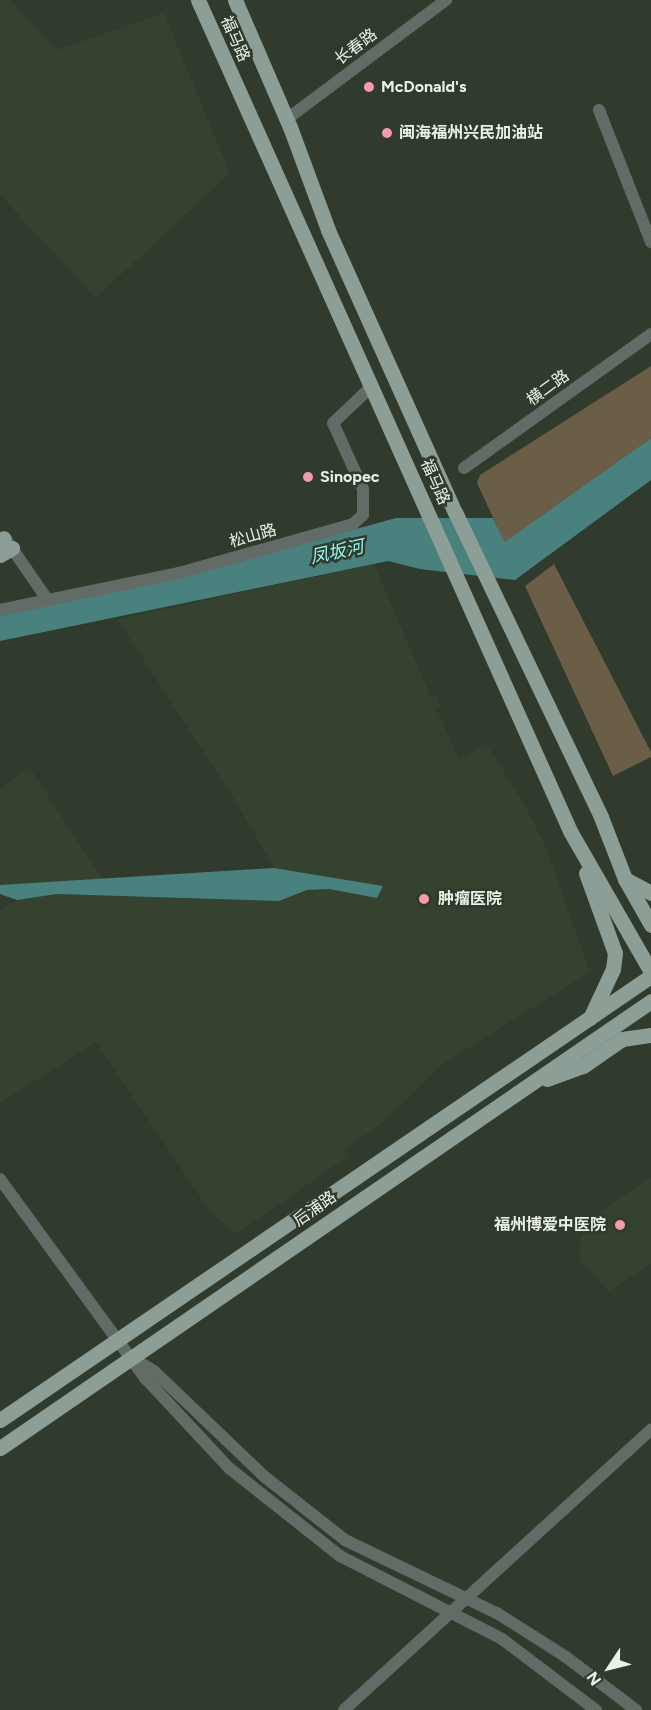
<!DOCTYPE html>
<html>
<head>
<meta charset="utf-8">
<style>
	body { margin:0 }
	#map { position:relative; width:651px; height:1710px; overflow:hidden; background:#303a2d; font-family:Figtree,"Noto Sans SC",sans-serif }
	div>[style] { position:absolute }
	.built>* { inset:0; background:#34422f }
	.green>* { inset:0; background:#6a5e46 }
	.water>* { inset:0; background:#49817e }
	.minor>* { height:12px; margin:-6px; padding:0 6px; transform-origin:6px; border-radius:6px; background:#636b67 }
	.major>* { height:15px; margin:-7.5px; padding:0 7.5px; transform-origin:7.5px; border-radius:7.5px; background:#8d9e96 }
	.dots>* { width:16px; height:16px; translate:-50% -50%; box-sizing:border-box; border:3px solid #303a2d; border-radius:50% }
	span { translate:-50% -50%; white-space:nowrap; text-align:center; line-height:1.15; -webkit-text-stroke:5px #303a2d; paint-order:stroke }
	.street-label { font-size:16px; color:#eaf1e8 }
	.poi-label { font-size:16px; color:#eaf1e8; font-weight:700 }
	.left { translate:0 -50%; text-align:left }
	.right { translate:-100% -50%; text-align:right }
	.water-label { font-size:18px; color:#98f6f1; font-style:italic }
	.north { position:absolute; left:579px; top:1638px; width:60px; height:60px; -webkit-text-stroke:4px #303a2d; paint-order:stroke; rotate:235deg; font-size:16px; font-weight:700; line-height:24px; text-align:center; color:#eaf1e8 }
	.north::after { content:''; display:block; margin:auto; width:21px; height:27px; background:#eaf1e8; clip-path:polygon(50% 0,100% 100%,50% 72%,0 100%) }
</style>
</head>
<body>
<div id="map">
	<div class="built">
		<i style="clip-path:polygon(0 0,10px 0,57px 50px,164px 13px,230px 173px,96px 298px,0 195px)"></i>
		<i style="clip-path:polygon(374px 564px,431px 697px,437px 695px,441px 706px,436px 708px,459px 759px,487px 745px,523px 802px,545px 845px,590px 972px,444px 1063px,381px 1124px,345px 1149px,349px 1156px,236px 1234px,211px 1213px,96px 1042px,0 1103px,0 910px,17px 900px,57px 894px,279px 901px,307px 890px,329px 889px,377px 897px,383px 886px,274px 868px,233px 797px,117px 619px)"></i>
		<i style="clip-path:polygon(30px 768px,103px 880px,0 885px,0 788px)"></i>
		<i style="clip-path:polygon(651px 1177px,651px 1264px,609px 1291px,579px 1260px,581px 1237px,599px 1212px)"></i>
	</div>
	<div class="green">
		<i style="clip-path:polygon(651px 366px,651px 438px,505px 543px,477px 483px,480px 475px)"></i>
		<i style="clip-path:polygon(554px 564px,651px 752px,651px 757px,613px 776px,525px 586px)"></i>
	</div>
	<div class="water">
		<i style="clip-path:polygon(651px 438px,651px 480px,515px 580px,420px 569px,388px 561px,0 641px,0 616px,185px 576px,396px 518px,493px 518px,505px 542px)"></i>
		<i style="clip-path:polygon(274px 868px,383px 886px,377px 898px,329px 889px,307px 890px,279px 901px,57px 894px,17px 900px,0 894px,0 885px)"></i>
	</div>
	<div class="minor">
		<i style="left:599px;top:110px;width:142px;rotate:68.5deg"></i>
		<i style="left:287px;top:119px;width:199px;rotate:-36.8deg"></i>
		<i style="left:464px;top:468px;width:230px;rotate:-35.6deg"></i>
		<i style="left:7px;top:541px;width:70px;rotate:55.4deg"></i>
		<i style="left:0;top:610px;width:183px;rotate:-11.7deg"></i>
		<i style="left:179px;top:573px;width:181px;rotate:-15.7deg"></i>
		<i style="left:353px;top:524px;width:13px;rotate:-42deg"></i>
		<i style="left:363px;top:515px;width:26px;rotate:-90deg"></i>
		<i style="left:363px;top:489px;width:72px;rotate:-114.4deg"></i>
		<i style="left:333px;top:423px;width:54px;rotate:-43.5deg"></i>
		<i style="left:0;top:1179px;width:248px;rotate:53.9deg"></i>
		<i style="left:146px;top:1379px;width:122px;rotate:47deg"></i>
		<i style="left:229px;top:1468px;width:142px;rotate:38.4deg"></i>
		<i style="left:340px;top:1556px;width:182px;rotate:27.1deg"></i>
		<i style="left:502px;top:1639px;width:118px;rotate:37.1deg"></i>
		<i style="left:136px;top:1360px;width:22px;rotate:32deg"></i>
		<i style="left:155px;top:1372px;width:152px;rotate:43.7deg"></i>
		<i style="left:265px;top:1477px;width:102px;rotate:38.2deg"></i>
		<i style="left:345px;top:1540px;width:169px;rotate:25.7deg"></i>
		<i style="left:497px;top:1613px;width:82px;rotate:32.5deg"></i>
		<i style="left:566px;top:1657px;width:88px;rotate:37.1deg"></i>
		<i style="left:344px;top:1710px;width:416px;rotate:-42.4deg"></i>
	</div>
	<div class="major">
		<i style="left:198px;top:0;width:910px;rotate:65.88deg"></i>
		<i style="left:570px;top:831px;width:163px;rotate:60.1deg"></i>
		<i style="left:235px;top:0;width:138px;rotate:66.6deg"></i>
		<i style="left:290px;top:127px;width:110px;rotate:69.7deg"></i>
		<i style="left:328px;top:230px;width:309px;rotate:65.8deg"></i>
		<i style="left:455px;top:512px;width:338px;rotate:64.4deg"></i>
		<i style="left:601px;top:817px;width:66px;rotate:68.8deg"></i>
		<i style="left:625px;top:879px;width:53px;rotate:60.5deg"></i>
		<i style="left:0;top:540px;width:4px;rotate:-27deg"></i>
		<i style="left:0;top:555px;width:14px;rotate:-30deg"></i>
		<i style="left:586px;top:873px;width:85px;rotate:70.1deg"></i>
		<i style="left:615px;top:953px;width:16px;rotate:97deg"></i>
		<i style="left:613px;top:969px;width:54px;rotate:115.1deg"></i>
		<i style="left:625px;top:879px;width:30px;rotate:28deg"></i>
		<i style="left:547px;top:1079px;width:38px;rotate:-20deg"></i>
		<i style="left:583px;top:1066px;width:47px;rotate:-34.7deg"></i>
		<i style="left:622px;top:1039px;width:29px;rotate:-8deg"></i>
		<i style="left:0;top:1420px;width:788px;rotate:-34.3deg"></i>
		<i style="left:0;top:1448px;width:790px;rotate:-34.47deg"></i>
	</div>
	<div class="dots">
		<i style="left:369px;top:87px;background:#f29aae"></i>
		<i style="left:387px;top:133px;background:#f29aae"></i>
		<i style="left:308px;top:477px;background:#f29aae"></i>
		<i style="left:424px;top:899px;background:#f29aae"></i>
		<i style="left:620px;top:1225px;background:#f29aae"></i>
	</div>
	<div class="street-label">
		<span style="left:235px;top:39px;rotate:66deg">福马路</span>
		<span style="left:356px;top:47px;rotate:-37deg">长春路</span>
		<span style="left:548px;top:388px;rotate:-36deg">横二路</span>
		<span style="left:435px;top:482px;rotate:66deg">福马路</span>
		<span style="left:253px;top:536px;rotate:-16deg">松山路</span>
		<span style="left:315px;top:1209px;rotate:-35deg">后浦路</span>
	</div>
	<div class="poi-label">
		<span class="left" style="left:381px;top:87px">McDonald's</span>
		<span class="left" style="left:399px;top:133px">闽海福州兴民加油站</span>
		<span class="left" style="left:320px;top:477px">Sinopec</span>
		<span class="left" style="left:438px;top:899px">肿瘤医院</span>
		<span class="right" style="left:606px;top:1225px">福州博爱中医院</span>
	</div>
	<div class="water-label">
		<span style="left:337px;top:552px;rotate:-12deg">凤坂河</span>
	</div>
	<div class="north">N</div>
</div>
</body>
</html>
